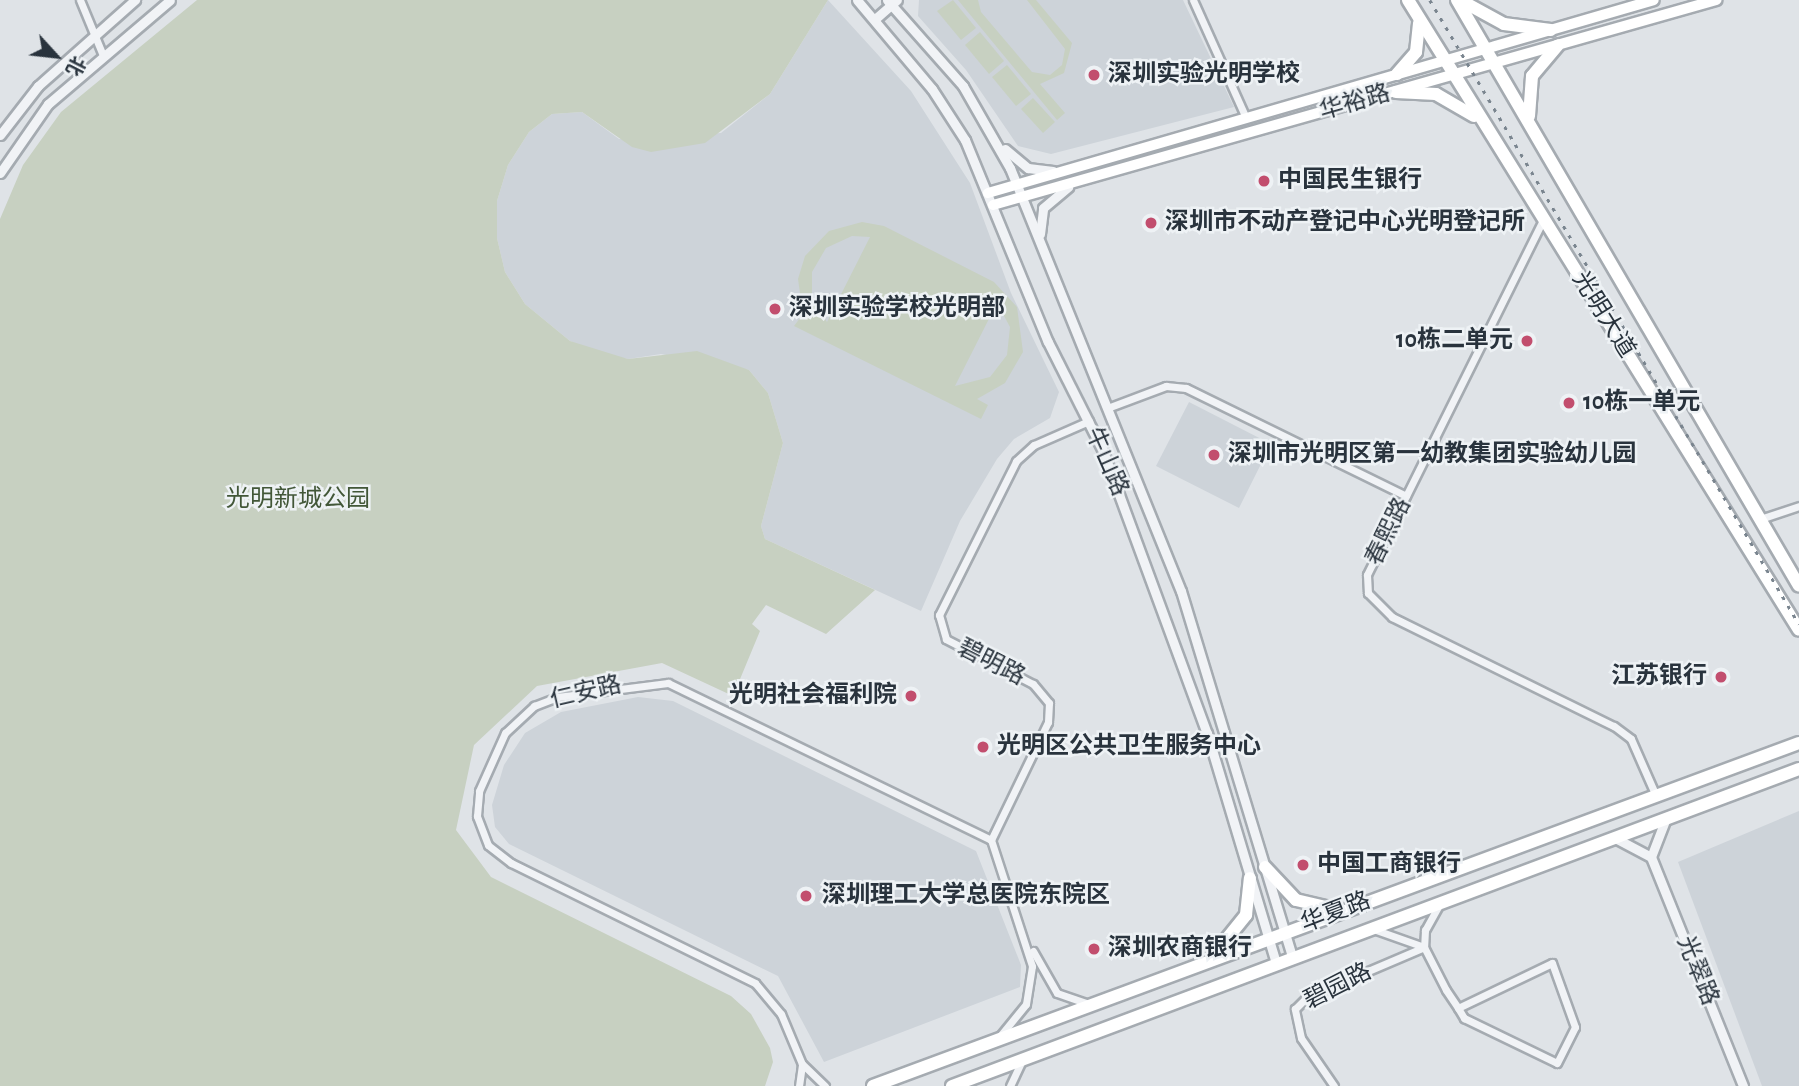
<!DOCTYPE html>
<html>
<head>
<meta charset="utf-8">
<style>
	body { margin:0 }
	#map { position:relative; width:1799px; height:1086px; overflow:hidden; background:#dfe3e7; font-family:"Alegreya Sans","Noto Sans SC",sans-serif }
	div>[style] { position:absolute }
	.built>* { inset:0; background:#cdd3d9 }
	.green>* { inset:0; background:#c7d0c1 }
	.roads { filter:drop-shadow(2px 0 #a5abb1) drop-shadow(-2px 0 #a5abb1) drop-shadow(0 2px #a5abb1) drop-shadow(0 -2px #a5abb1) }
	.minor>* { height:7px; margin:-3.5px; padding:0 3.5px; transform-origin:3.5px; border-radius:3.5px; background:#f1f3f6 }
	.tertiary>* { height:9px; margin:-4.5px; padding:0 4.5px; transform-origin:4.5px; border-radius:4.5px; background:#f1f3f6 }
	.secondary>* { height:10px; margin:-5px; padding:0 5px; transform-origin:5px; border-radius:5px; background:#fff }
	.primary>* { height:12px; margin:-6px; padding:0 6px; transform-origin:6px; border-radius:6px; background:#fff }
	.rail>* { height:2.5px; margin-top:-1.25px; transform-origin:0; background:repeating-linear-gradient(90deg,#7a858f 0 3.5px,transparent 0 10.5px) }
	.dots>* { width:19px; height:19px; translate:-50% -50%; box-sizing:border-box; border:4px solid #eef2f5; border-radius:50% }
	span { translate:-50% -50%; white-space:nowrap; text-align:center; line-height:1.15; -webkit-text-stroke:5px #eef2f5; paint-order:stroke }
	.poi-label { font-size:24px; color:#29333d; font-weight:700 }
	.left { translate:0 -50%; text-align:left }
	.right { translate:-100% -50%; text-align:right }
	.street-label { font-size:24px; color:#29333d }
	.park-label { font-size:24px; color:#425738 }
	.north { position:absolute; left:21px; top:21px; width:70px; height:70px; -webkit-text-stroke:5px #eef2f5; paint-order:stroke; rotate:117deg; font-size:19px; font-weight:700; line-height:28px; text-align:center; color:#29333d }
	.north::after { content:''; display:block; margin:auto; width:24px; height:32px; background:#29333d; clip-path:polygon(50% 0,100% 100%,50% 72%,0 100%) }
</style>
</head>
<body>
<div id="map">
	<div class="built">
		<i style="clip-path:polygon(828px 0,911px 91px,970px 183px,1011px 293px,1059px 392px,1050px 418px,1014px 439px,997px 459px,960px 521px,921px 611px,765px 539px,761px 526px,783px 443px,768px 393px,749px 370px,661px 354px,628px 359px,599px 354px,570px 341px,525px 304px,505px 272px,497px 238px,497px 201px,508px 165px,529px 132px,552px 114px,582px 112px,619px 139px,721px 133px,770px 94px)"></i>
		<i style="clip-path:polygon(919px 0,1183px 0,1234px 107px,1051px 154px,1018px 146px,966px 70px,918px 16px)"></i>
		<i style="clip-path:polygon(1189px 402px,1271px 444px,1239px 508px,1156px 466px)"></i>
		<i style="clip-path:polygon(638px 697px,673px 701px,976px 851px,1021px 965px,1020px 987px,824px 1062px,778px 976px,509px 844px,495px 827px,492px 805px,504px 765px,525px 733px,561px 712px)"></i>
		<i style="clip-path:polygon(1799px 811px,1799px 1086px,1762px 1086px,1678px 862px)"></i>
	</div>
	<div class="green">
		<i style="clip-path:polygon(197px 0,828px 0,770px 94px,705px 143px,651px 152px,632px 147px,582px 112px,552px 114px,529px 132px,508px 165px,497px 201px,497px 238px,505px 272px,525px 304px,570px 341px,628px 359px,697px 351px,749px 370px,768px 393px,783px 443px,761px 526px,765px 539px,875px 590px,826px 634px,766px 605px,752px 624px,760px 631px,733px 696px,662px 663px,537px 686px,474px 745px,456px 830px,491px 877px,731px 996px,751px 1014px,770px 1048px,773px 1062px,765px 1086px,0 1086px,0 219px,23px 165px,61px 112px)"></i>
		<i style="clip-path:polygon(953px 0,976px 28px,961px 40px,937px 11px)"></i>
		<i style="clip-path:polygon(958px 0,978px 0,981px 12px,1032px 72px,1050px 75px,1062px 65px,1065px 49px,1027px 0,1036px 0,1072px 43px,1064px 73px,1040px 84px,1065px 113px,1057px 120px)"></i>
		<i style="clip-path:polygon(980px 32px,1004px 61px,989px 74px,965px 45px)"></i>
		<i style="clip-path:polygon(1007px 65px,1031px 94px,1016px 106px,992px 77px)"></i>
		<i style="clip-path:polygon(1033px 98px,1055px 122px,1043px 133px,1021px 109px)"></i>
		<i style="clip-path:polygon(evenodd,862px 222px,884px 226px,994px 282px,1017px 307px,1023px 352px,1005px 383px,977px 399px,988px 405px,981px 419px,794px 326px,803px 314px,798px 279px,805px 256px,829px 231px,862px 222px,852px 236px,870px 237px,827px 322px,812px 300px,812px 272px,826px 248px,852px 236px,862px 222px,997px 303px,1010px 327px,1007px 355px,990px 377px,955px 386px,997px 303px)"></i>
	</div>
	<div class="roads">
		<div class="minor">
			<i style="left:80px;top:0;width:57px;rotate:67.5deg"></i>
			<i style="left:1193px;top:0;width:129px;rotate:65.8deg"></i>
			<i style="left:1543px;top:220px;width:396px;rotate:116.4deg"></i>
			<i style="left:1367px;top:575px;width:18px;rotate:87deg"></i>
			<i style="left:1368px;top:593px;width:34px;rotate:45deg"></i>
			<i style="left:1392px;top:617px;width:247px;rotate:26.2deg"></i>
			<i style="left:1614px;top:726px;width:21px;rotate:37deg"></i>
			<i style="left:1631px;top:739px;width:62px;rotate:66.3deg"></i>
			<i style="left:1110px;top:407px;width:60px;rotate:-20.6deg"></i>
			<i style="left:1166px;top:386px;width:20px;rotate:6deg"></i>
			<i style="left:1186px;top:388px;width:245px;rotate:26.1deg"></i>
			<i style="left:1760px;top:519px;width:41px;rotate:-18.4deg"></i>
			<i style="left:1439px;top:905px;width:29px;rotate:119deg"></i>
			<i style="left:1425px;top:930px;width:17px;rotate:93deg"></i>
			<i style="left:1424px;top:947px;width:48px;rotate:62.9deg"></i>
			<i style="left:1446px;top:990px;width:22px;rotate:56deg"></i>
			<i style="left:1458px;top:1008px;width:12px;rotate:59deg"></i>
			<i style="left:1464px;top:1018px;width:103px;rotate:25.8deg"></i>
			<i style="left:1557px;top:1063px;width:40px;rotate:-63.4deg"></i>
			<i style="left:1575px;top:1027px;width:68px;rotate:-109.8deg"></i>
			<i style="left:1552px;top:963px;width:104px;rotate:154.4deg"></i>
			<i style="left:1376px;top:930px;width:51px;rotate:19.5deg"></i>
			<i style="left:1033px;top:951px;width:48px;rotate:60.3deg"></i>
			<i style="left:1057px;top:993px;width:34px;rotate:19deg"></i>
			<i style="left:1000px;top:1036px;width:41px;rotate:-50.9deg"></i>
			<i style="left:1026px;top:1004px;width:38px;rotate:-81deg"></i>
			<i style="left:1032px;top:966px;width:133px;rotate:-108deg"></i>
			<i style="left:991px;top:840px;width:131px;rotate:-64.2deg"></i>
			<i style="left:1048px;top:722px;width:19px;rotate:-87deg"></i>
			<i style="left:1049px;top:703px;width:25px;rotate:-130deg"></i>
			<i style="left:1033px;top:684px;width:98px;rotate:-152.7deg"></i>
			<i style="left:946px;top:639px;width:25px;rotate:-106deg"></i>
			<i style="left:939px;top:615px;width:172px;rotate:-63.4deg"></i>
			<i style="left:1016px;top:461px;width:24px;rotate:-42deg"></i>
			<i style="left:1034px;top:445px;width:60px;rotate:-23.6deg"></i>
			<i style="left:799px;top:1086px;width:21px;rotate:-82deg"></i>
			<i style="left:825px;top:1086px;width:32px;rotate:-136deg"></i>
			<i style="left:802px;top:1064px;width:54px;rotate:-112.8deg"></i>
			<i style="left:781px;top:1014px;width:40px;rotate:-130deg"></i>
			<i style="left:755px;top:983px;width:272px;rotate:-153.8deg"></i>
			<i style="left:511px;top:863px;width:29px;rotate:-142deg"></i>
			<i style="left:488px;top:845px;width:31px;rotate:-111deg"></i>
			<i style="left:477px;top:816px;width:25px;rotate:-85deg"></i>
			<i style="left:479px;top:791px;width:64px;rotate:-65.9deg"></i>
			<i style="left:505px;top:733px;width:40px;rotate:-43deg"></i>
			<i style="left:534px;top:706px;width:25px;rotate:-21deg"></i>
			<i style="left:557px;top:697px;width:112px;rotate:-7.2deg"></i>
			<i style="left:668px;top:683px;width:359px;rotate:25.9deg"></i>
			<i style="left:1010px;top:1086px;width:26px;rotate:-65deg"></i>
			<i style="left:1334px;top:1086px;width:58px;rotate:-124.5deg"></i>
			<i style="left:1301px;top:1038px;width:30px;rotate:-102deg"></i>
			<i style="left:1295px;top:1009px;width:17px;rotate:-45deg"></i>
			<i style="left:1307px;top:997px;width:127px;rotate:-23.1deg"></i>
		</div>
		<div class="tertiary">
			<i style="left:857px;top:0;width:116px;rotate:49.9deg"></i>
			<i style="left:932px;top:89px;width:61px;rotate:57.1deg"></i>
			<i style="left:965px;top:140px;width:218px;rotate:67.7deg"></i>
			<i style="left:1048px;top:342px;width:122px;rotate:63.2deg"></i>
			<i style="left:1103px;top:451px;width:301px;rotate:69.8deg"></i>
			<i style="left:1207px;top:733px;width:240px;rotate:73.3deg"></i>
			<i style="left:887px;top:0;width:115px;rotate:48.5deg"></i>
			<i style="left:963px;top:86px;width:95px;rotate:60.2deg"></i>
			<i style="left:1010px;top:168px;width:456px;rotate:68deg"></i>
			<i style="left:1181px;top:591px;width:382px;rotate:73.1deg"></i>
			<i style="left:875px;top:19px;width:29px;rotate:-41deg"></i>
			<i style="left:0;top:135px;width:62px;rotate:-52.2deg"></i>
			<i style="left:38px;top:86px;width:130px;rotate:-41.6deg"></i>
			<i style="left:1005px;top:149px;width:30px;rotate:40deg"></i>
			<i style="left:1028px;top:168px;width:25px;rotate:7deg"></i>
			<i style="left:0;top:173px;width:84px;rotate:-55.2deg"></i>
			<i style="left:48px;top:104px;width:160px;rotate:-40.4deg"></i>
			<i style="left:1040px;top:234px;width:26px;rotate:-83deg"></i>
			<i style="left:1043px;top:208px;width:33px;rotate:-40deg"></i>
			<i style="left:1617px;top:839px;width:38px;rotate:28deg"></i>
			<i style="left:1651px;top:857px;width:247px;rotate:68.1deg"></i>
			<i style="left:1651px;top:857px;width:39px;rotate:-69deg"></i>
		</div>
		<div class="secondary">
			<i style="left:988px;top:193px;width:693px;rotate:-16.16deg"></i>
			<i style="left:993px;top:205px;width:752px;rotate:-15.83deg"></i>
		</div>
		<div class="primary">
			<i style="left:1408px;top:0;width:741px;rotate:58.17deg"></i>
			<i style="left:1457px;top:0;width:678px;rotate:59.73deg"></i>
			<i style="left:1460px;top:0;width:50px;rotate:28.6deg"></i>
			<i style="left:1504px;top:24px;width:47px;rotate:7.3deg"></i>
			<i style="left:1397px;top:74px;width:29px;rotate:-49deg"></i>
			<i style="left:1416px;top:52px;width:29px;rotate:-84deg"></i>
			<i style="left:1396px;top:92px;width:40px;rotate:2.9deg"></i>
			<i style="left:1436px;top:94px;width:44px;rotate:30.1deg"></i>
			<i style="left:1529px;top:116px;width:40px;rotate:-85.7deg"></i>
			<i style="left:1532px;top:76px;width:40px;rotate:-50deg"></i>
			<i style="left:1265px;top:867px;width:45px;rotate:46.8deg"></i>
			<i style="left:1296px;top:900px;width:44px;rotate:13.1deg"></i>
			<i style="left:1213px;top:956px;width:53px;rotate:-51.2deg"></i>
			<i style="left:1246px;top:915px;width:37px;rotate:-84deg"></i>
			<i style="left:873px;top:1086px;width:987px;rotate:-20.33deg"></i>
			<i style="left:952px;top:1086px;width:904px;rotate:-20.52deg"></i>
		</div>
	</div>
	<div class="rail">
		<i style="left:1430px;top:0;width:725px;rotate:59.4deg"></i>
	</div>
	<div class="dots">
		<i style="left:1094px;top:75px;background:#c24e6e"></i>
		<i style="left:1264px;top:181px;background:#c24e6e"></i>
		<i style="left:1151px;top:223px;background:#c24e6e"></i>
		<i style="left:775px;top:309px;background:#c24e6e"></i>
		<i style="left:1527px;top:341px;background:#c24e6e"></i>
		<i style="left:1569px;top:403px;background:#c24e6e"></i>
		<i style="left:1214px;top:455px;background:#c24e6e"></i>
		<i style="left:1721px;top:677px;background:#c24e6e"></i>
		<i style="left:911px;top:696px;background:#c24e6e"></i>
		<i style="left:983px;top:747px;background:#c24e6e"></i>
		<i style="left:1303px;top:865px;background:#c24e6e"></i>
		<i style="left:806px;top:896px;background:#c24e6e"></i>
		<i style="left:1094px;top:949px;background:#c24e6e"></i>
	</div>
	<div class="poi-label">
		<span class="left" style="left:1108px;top:75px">深圳实验光明学校</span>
		<span class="left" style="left:1278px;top:181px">中国民生银行</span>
		<span class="left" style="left:1165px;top:223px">深圳市不动产登记中心光明登记所</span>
		<span class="left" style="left:789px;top:309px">深圳实验学校光明部</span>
		<span class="right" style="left:1513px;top:341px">10栋二单元</span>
		<span class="left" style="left:1583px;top:403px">10栋一单元</span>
		<span class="left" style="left:1228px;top:455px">深圳市光明区第一幼教集团实验幼儿园</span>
		<span class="right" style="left:1707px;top:677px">江苏银行</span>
		<span class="right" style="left:897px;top:696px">光明社会福利院</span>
		<span class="left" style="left:997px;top:747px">光明区公共卫生服务中心</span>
		<span class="left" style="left:1317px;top:865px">中国工商银行</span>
		<span class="left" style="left:822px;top:896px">深圳理工大学总医院东院区</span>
		<span class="left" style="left:1108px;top:949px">深圳农商银行</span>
	</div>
	<div class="street-label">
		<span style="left:1355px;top:103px;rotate:-16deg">华裕路</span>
		<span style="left:1603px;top:315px;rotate:58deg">光明大道</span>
		<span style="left:1106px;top:462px;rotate:66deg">牛山路</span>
		<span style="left:1389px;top:532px;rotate:-64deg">春熙路</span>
		<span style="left:991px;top:663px;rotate:27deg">碧明路</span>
		<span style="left:586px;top:693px;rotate:-13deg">仁安路</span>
		<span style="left:1336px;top:913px;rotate:-21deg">华夏路</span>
		<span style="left:1697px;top:971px;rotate:68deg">光翠路</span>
		<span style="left:1338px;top:987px;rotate:-27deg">碧园路</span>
	</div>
	<div class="park-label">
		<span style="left:298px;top:500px">光明新城公园</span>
	</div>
	<div class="north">北</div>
</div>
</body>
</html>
